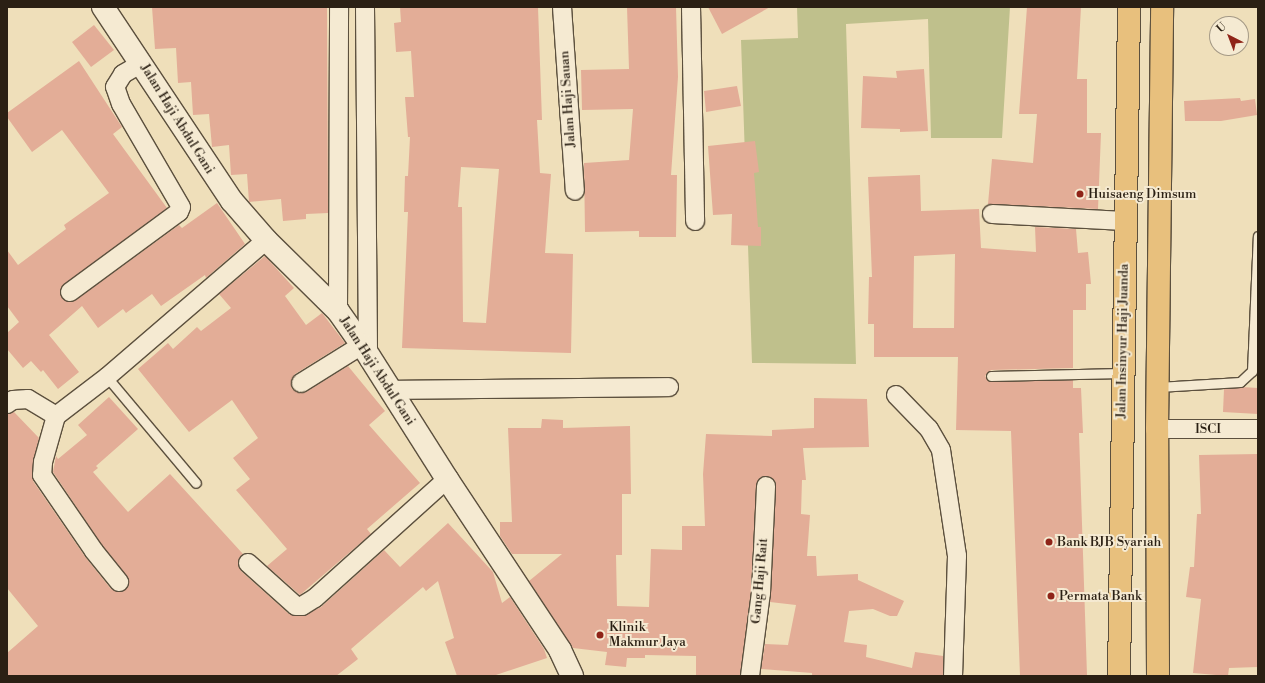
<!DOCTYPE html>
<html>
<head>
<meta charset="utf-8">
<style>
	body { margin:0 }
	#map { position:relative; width:1265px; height:683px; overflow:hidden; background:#efdfba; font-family:"Libre Bodoni",serif }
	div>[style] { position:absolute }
	.green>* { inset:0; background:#bfc08c }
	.building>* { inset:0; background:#e3ad97 }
	.roads { filter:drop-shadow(1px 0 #5c503e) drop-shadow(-1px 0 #5c503e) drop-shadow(0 1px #5c503e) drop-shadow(0 -1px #5c503e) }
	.service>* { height:9px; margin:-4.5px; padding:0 4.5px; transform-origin:4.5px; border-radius:4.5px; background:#f5ead2 }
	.minor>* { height:18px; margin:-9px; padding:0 9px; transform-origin:9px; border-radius:9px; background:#f5ead2 }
	.tertiary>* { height:22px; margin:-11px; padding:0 11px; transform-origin:11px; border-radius:11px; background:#f5ead2 }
	.trunk>* { height:22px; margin:-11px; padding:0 11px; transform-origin:11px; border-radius:11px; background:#e8c07d }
	.dots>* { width:11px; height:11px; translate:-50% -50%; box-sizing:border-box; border:2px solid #f5ead2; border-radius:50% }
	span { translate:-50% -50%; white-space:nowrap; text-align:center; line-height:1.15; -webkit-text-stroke:4px #f5ead2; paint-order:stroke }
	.street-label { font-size:13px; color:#2b2014 }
	.poi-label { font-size:13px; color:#2b2014 }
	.left { translate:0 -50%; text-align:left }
	.frame { position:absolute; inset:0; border:8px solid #2b2014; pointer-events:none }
	.north { position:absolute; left:1209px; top:16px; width:40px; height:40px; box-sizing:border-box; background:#f5ead2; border:1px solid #a49986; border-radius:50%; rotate:318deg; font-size:11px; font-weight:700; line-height:16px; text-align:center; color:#2b2014 }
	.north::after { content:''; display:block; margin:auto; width:14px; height:18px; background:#8f2418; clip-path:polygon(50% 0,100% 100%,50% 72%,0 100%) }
</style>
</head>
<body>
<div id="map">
	<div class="green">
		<i style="clip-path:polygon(797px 7px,1010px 7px,1002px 138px,931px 138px,928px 19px,846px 24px,856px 364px,752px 363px,741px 40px,798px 38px)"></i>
	</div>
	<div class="building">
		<i style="clip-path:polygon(152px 7px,327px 7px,328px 213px,306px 214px,306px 219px,283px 221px,281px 199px,249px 202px,247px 174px,231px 175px,229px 145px,212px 147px,209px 114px,193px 115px,191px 82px,178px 83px,176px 48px,155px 49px)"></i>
		<i style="clip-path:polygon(evenodd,400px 7px,538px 7px,542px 120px,537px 120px,540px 173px,551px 174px,545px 253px,573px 254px,571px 353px,402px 348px,408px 212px,404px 212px,405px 176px,408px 176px,410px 137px,408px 137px,405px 97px,414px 97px,411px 51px,396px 52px,394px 23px,401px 22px,400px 7px,461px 167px,499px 169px,486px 323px,463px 322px,462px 207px,458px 207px,461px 167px)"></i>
		<i style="clip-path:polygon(627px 7px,676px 7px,678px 77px,671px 175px,677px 175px,676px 237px,639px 237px,639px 231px,585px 232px,584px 163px,629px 160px,633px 109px,582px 110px,581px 70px,629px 69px)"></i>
		<i style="clip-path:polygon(708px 7px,770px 7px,722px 34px)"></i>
		<i style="clip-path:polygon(1027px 7px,1081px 7px,1077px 79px,1087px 79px,1087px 133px,1101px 133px,1098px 209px,988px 204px,992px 159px,1033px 163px,1037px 114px,1019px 114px)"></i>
		<i style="clip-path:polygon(94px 25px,114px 50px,91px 67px,72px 42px)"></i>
		<i style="clip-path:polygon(79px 61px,122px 127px,113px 134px,167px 208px,64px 284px,60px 293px,62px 298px,71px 302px,76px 300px,179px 225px,182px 228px,217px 203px,245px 244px,206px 278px,205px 275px,161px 306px,152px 294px,126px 313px,123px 309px,98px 328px,82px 306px,49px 335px,79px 372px,58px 389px,43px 370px,41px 372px,31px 361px,23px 368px,7px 349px,7px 333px,19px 322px,7px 306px,7px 250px,18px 265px,66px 229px,64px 225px,109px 193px,62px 130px,32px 152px,7px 117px,7px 113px)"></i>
		<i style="clip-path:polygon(924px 69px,928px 131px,900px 132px,900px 129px,861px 128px,863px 76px,897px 78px,896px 71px)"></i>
		<i style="clip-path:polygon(737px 86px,741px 106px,706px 112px,704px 91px)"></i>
		<i style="clip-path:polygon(1240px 98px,1241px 101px,1255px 99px,1257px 115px,1221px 121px,1185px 121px,1184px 101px)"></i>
		<i style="clip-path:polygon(755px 141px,759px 172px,754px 173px,758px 227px,761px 227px,761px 246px,731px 245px,732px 214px,713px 215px,708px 146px)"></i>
		<i style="clip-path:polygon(evenodd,920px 175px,921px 211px,979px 209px,981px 248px,1036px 252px,1035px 227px,1076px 229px,1078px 253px,1088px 252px,1091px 284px,1086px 284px,1086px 310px,1073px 310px,1073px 368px,991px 370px,985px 376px,991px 382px,1073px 380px,1073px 388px,1081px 388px,1083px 433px,1079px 433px,1087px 675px,1020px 676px,1011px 431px,956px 430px,958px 357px,874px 357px,874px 324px,868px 324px,869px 277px,872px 277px,868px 177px,920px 175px,955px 254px,954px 328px,913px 328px,914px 256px,955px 254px)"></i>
		<i style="clip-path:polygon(265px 256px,294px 288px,285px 296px,306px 325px,322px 313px,345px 343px,295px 374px,291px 383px,292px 389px,301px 393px,306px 392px,348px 366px,385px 411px,369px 425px,420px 483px,367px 529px,371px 534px,300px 595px,267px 566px,287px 549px,236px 490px,250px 479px,233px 458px,258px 438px,232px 400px,189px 432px,138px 369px,168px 343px,173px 349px,197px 327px,201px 331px,231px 308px,219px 294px)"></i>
		<i style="clip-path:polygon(1242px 387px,1258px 388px,1258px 414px,1223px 412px,1224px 389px)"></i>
		<i style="clip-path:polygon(109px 397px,138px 429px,96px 466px,98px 468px,93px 472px,128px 512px,170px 474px,243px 554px,238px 561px,241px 571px,289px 614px,302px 616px,321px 607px,384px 550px,400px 567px,448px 523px,493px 572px,502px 603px,510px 597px,544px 649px,547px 658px,493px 676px,457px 676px,445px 642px,454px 638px,438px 581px,426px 591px,423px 587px,351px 649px,358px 659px,336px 676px,7px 676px,7px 653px,38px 626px,7px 588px,7px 414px,14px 412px,39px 438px,33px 461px,33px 481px,86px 558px,111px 589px,121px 592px,129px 586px,127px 576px,102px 545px,53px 472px,56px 456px,58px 459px,87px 435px,78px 425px)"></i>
		<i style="clip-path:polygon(814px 398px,867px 399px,869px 447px,803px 448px,806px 480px,802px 480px,801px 514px,810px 515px,807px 556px,816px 556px,817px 576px,858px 574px,858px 580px,904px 601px,897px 616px,890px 616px,873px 609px,849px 611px,844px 642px,867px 645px,866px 657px,912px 668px,915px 652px,943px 656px,943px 676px,812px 676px,812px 673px,761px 669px,765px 644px,788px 645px,796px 605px,770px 602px,776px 486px,775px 481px,767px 476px,761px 477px,756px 486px,751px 592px,740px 675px,696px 676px,696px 656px,645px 655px,645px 658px,627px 658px,626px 667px,605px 665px,607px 652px,573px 648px,529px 581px,562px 554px,512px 554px,500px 536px,500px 522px,512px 522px,508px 428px,541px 428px,542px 419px,563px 420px,563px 428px,630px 426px,631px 494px,622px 494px,622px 555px,616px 555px,617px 606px,649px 607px,651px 549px,682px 550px,682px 526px,705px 526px,703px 474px,706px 434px,772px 436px,772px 430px,814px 428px)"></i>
		<i style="clip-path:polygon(1258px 454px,1258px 667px,1229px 668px,1228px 676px,1193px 673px,1201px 599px,1186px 597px,1190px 567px,1194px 567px,1197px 514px,1201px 514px,1199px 455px)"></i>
	</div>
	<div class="roads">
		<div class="service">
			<i style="left:991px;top:376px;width:131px;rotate:-1.3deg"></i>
			<i style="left:107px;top:377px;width:138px;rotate:50deg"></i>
			<i style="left:1158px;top:387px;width:82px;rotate:-3.5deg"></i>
			<i style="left:1240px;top:382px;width:16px;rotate:-43deg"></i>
			<i style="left:1252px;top:371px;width:135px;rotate:-87.5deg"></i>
		</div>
		<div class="minor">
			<i style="left:365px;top:7px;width:347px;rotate:89.5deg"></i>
			<i style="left:562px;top:7px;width:184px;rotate:86deg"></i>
			<i style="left:691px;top:7px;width:214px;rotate:88.9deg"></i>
			<i style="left:992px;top:214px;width:133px;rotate:3deg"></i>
			<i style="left:70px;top:292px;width:135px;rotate:-36.3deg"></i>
			<i style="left:179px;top:212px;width:5px;rotate:-68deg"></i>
			<i style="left:181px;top:207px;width:119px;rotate:-120.2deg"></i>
			<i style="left:121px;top:104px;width:18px;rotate:-109deg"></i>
			<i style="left:115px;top:87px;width:15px;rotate:-58deg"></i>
			<i style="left:123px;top:74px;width:22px;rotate:-30deg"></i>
			<i style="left:338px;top:311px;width:304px;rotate:-89.8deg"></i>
			<i style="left:301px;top:383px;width:72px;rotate:-31.9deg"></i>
			<i style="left:391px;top:390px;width:278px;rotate:-0.6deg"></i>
			<i style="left:896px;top:395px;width:47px;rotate:45.9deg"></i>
			<i style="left:929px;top:429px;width:24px;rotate:60deg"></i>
			<i style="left:941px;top:450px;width:107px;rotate:81.4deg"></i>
			<i style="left:957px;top:556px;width:120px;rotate:91.9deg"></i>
			<i style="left:7px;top:404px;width:7px;rotate:-34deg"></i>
			<i style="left:13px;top:400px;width:15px;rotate:-4deg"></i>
			<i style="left:28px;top:399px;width:33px;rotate:31deg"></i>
			<i style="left:56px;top:416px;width:64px;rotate:-37.4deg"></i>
			<i style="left:107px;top:377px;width:210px;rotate:-40.7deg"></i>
			<i style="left:56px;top:416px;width:48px;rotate:105.8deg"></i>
			<i style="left:43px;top:462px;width:13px;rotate:94deg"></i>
			<i style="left:42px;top:475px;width:92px;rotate:55.6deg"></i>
			<i style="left:94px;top:551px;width:40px;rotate:51deg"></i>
			<i style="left:1157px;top:429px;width:101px"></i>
			<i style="left:248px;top:563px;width:64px;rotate:41.9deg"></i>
			<i style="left:296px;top:606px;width:6px"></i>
			<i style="left:302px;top:606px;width:15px;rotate:-32deg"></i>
			<i style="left:315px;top:598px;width:178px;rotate:-42deg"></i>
			<i style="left:750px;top:676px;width:84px;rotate:-82.5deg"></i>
			<i style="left:761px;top:593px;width:107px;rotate:-87.3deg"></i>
		</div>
		<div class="tertiary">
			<i style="left:103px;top:7px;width:233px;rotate:56.4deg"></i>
			<i style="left:232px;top:201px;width:52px;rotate:48.9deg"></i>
			<i style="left:266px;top:240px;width:101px;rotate:44.6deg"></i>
			<i style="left:338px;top:311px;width:42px;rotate:54.8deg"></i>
			<i style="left:362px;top:345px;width:159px;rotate:57.6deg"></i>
			<i style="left:447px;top:479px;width:205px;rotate:56.5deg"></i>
			<i style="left:560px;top:650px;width:29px;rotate:65deg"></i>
		</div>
		<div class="trunk">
			<i style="left:1119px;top:676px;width:669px;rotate:-89.14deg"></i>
			<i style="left:1158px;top:676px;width:247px;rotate:-90.2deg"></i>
			<i style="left:1157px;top:429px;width:422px;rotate:-89.3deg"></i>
		</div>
	</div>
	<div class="dots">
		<i style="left:1080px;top:194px;background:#8f2418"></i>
		<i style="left:1049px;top:542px;background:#8f2418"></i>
		<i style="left:1051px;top:596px;background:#8f2418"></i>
		<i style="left:600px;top:635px;background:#8f2418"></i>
	</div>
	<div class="street-label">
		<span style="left:568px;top:99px;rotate:-94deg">Jalan Haji Sauan</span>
		<span style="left:177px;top:119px;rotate:58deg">Jalan Haji Abdul Gani</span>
		<span style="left:1123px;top:341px;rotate:-89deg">Jalan Insinyur Haji Juanda</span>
		<span style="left:377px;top:371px;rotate:57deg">Jalan Haji Abdul Gani</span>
		<span style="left:1208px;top:429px">ISCI</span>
		<span style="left:760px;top:581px;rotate:-85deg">Gang Haji Rait</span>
	</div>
	<div class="poi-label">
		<span class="left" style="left:1088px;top:194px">Huisaeng Dimsum</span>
		<span class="left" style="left:1057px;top:542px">Bank BJB Syariah</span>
		<span class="left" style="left:1059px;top:596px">Permata Bank</span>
		<span class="left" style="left:609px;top:635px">Klinik<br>Makmur Jaya</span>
	</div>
	<div class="frame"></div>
	<div class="north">U</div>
</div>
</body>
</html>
